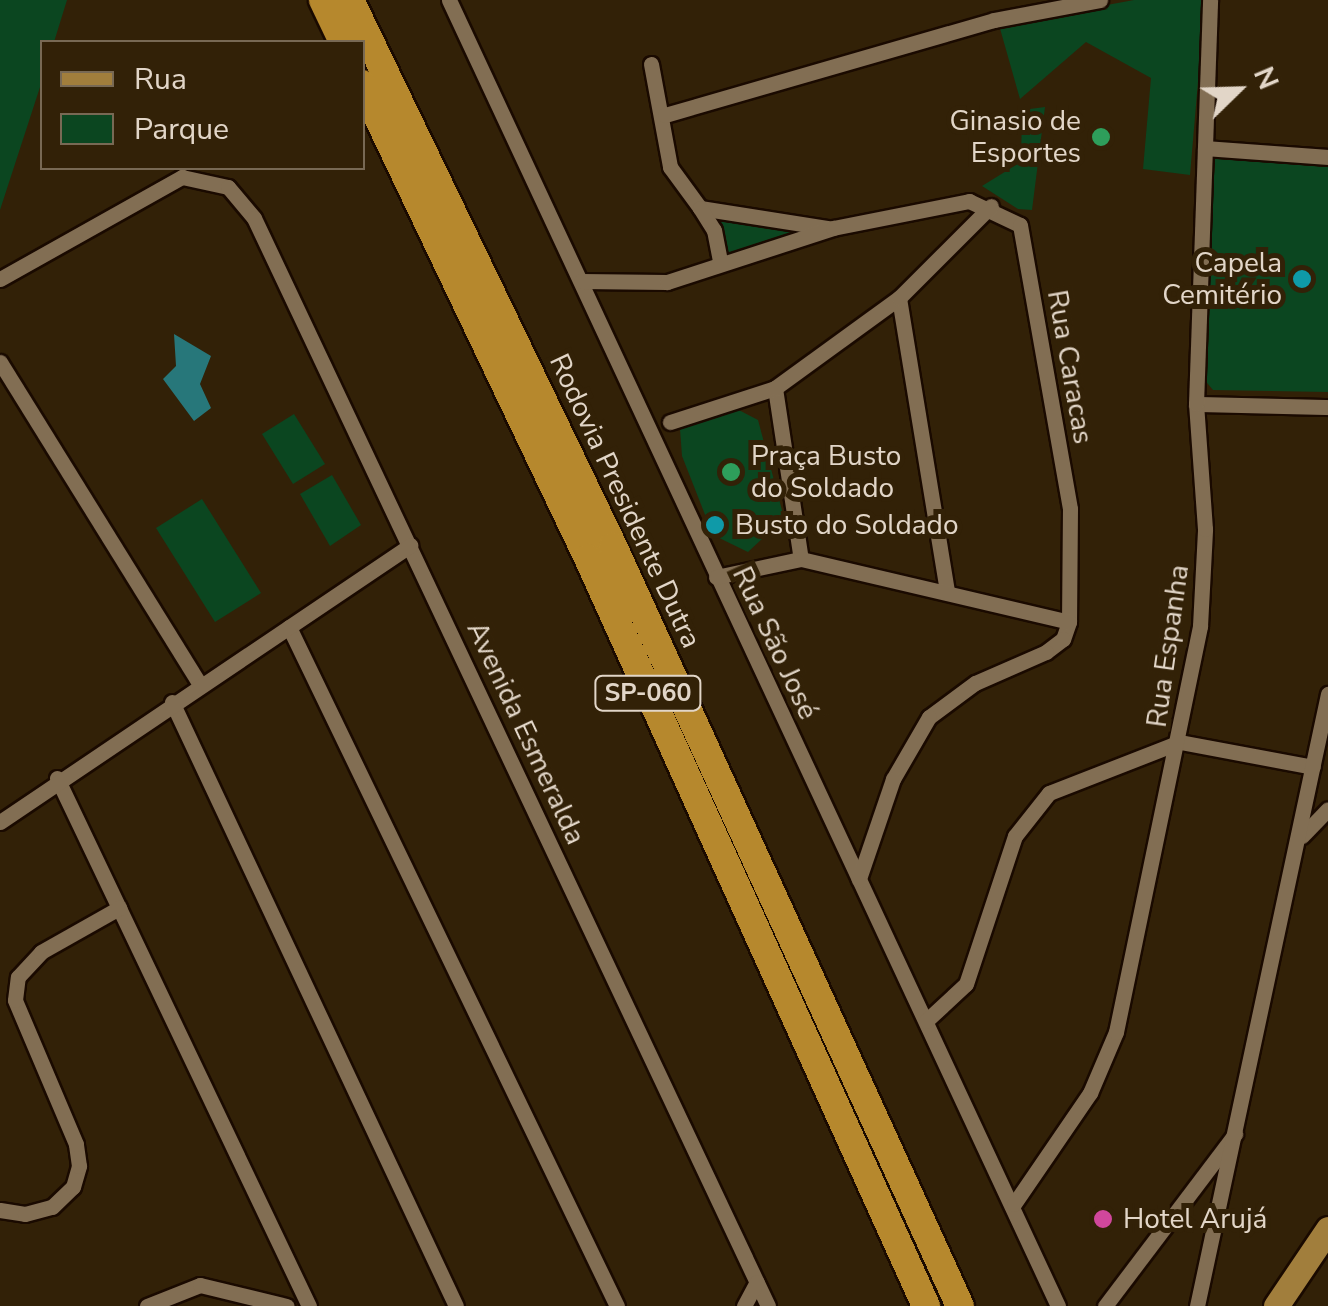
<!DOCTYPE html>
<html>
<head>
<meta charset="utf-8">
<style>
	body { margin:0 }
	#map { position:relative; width:1328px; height:1306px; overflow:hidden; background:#322107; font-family:"Nunito Sans",sans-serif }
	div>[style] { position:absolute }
	.green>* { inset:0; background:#0b4620 }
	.water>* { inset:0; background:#27777a }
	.roads { filter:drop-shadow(2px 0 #1a0a00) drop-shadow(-2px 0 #1a0a00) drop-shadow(0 2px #1a0a00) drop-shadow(0 -2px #1a0a00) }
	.street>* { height:15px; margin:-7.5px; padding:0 7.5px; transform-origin:7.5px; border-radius:7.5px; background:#826e53 }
	.primary>* { height:25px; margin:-12.5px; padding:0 12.5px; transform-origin:12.5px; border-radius:12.5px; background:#a17e3c }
	.highway>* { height:28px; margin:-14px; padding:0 14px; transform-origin:14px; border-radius:14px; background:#b6882d }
	.dots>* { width:28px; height:28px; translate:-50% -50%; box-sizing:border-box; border:5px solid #322107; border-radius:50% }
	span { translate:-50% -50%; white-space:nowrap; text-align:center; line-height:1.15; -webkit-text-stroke:10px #322107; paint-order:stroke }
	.shield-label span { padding:2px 8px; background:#322107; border:2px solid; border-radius:8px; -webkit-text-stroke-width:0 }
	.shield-label { font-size:25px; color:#e2d6c8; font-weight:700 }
	.poi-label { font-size:28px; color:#e2d6c8 }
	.right { translate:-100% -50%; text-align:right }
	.left { translate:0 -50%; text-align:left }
	.street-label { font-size:28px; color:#e2d6c8 }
	.legend { position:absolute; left:40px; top:40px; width:325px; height:130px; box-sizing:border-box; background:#322107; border:2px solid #786954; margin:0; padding:12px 18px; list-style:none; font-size:30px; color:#e2d6c8 }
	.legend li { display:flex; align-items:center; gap:20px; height:50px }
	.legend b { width:50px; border:2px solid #786954 }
	.north { position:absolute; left:1188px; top:40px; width:100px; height:100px; -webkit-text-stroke:8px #322107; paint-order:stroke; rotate:67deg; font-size:28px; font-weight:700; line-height:40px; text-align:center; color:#e2d6c8 }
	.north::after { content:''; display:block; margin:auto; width:35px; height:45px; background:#e2d6c8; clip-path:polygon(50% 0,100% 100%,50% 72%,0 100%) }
</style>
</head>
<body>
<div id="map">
	<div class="green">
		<i style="clip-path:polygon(0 0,67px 0,54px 42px,42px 42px,42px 81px,0 210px)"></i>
		<i style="clip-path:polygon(1134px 0,1205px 0,1190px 175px,1143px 169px,1151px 78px,1086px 42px,1020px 99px,999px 25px)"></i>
		<i style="clip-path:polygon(1045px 107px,1032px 210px,1018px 209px,982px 186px,1021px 162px,1022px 110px)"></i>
		<i style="clip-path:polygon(1215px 158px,1328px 165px,1328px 392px,1213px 390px,1203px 378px)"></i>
		<i style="clip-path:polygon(714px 217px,809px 229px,726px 255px)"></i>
		<i style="clip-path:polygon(735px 408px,758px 420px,784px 518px,748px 552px,713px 535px,682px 456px,680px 429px)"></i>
		<i style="clip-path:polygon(294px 414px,325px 464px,293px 484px,262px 434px)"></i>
		<i style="clip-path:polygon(332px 475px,361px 525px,330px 546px,300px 494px)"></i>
		<i style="clip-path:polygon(202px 499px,261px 593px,215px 622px,156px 528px)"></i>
	</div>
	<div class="water">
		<i style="clip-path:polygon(174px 334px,211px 356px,200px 384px,211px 408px,194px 421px,163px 379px,176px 366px)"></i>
	</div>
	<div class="roads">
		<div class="street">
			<i style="left:449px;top:0;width:1441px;rotate:65deg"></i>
			<i style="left:651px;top:64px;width:105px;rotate:79.5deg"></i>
			<i style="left:670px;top:167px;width:51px;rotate:53.8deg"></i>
			<i style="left:700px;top:208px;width:130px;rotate:8.9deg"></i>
			<i style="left:665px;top:115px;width:342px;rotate:-16.1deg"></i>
			<i style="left:994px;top:20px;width:108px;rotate:-10.7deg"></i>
			<i style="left:1205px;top:148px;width:123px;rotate:4.2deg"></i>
			<i style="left:700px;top:208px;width:26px;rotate:58deg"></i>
			<i style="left:714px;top:230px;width:33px;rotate:79deg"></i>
			<i style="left:0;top:279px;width:209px;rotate:-29.3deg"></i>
			<i style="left:182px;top:177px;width:47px;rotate:12.3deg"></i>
			<i style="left:228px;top:187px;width:40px;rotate:50deg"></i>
			<i style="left:254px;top:218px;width:1203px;rotate:64.71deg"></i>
			<i style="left:581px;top:281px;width:86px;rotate:0.7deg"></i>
			<i style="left:667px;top:282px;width:175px;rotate:-18deg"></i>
			<i style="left:833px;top:228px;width:139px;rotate:-11.2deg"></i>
			<i style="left:969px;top:201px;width:56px;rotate:25.2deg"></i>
			<i style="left:1020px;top:225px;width:288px;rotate:80deg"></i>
			<i style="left:1070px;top:509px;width:113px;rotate:90.5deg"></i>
			<i style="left:1069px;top:622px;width:18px;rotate:109deg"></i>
			<i style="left:1063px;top:639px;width:21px;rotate:143deg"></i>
			<i style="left:1046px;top:652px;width:77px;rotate:156.4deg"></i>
			<i style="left:975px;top:683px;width:57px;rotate:143.5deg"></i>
			<i style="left:929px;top:717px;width:72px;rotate:120.1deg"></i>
			<i style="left:893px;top:779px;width:106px;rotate:108.8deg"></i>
			<i style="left:899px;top:298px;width:296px;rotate:80.7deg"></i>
			<i style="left:0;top:362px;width:380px;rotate:58.2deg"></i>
			<i style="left:775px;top:388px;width:173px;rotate:81.4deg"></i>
			<i style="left:1196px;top:404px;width:132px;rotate:1.3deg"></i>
			<i style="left:670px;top:422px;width:110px;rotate:-17.9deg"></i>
			<i style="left:775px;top:388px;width:153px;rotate:-36deg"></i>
			<i style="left:899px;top:298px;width:130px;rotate:-45deg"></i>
			<i style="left:716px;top:577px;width:87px;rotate:-12deg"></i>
			<i style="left:801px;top:559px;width:275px;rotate:13.2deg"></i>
			<i style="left:289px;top:627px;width:754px;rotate:64.22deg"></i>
			<i style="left:172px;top:702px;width:667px;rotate:64.82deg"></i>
			<i style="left:57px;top:778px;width:585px;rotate:64.49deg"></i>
			<i style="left:0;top:822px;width:495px;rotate:-34deg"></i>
			<i style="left:1302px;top:836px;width:37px;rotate:-46deg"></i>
			<i style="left:926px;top:1021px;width:54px;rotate:-42.8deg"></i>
			<i style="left:966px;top:984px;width:156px;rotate:-71.7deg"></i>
			<i style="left:1015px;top:836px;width:55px;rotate:-51.7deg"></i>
			<i style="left:1049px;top:793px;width:141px;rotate:-21.3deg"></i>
			<i style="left:1180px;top:742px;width:135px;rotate:10.6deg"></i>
			<i style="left:1014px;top:1204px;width:135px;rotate:-55.6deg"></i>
			<i style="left:1090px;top:1093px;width:66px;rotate:-66.9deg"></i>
			<i style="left:1116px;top:1032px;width:415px;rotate:-78.3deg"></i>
			<i style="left:1200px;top:626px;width:97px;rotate:-87deg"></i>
			<i style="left:1205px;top:529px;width:125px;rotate:-94.1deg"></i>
			<i style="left:1196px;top:404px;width:404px;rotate:-88deg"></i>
			<i style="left:0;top:1210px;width:25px;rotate:9deg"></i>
			<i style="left:25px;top:1214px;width:28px;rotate:-15deg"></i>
			<i style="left:52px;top:1207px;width:29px;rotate:-44deg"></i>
			<i style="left:73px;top:1187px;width:22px;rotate:-74deg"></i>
			<i style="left:79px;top:1166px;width:22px;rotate:-98deg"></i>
			<i style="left:76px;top:1144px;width:156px;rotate:-113deg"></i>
			<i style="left:15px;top:1000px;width:23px;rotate:-83deg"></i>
			<i style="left:18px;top:977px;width:34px;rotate:-47deg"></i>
			<i style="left:41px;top:952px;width:90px;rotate:-29.4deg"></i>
			<i style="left:147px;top:1306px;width:57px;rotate:-21.6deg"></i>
			<i style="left:200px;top:1285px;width:89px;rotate:13.6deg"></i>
			<i style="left:744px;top:1306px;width:27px;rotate:-62deg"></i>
			<i style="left:1105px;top:1306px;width:216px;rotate:-52.9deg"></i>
			<i style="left:1197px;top:1306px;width:626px;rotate:-77.92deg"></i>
		</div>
		<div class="primary">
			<i style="left:1276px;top:1306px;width:93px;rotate:-56deg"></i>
		</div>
		<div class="highway">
			<i style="left:323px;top:0;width:47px;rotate:64.5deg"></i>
			<i style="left:350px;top:0;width:606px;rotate:64.28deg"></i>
			<i style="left:613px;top:546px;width:835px;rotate:65.46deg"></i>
			<i style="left:362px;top:84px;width:525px;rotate:64.51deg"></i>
			<i style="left:588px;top:558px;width:821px;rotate:65.68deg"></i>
		</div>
	</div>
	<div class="dots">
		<i style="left:1101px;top:137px;background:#2e9e5b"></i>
		<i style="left:1302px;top:279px;background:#0f9aa8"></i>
		<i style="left:731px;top:472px;background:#2e9e5b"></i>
		<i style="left:715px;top:525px;background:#0f9aa8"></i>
		<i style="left:1103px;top:1219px;background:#d1479c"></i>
	</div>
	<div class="shield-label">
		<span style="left:648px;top:693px">SP-060</span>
	</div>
	<div class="poi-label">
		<span class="right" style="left:1081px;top:137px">Ginasio de<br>Esportes</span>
		<span class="right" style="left:1282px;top:279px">Capela<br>Cemitério</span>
		<span class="left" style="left:751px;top:472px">Praça Busto<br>do Soldado</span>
		<span class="left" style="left:735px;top:525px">Busto do Soldado</span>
		<span class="left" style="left:1123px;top:1219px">Hotel Arujá</span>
	</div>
	<div class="street-label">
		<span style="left:1070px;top:367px;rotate:80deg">Rua Caracas</span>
		<span style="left:625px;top:501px;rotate:65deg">Rodovia Presidente Dutra</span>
		<span style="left:775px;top:643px;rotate:65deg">Rua São José</span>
		<span style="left:1168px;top:646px;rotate:-82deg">Rua Espanha</span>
		<span style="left:526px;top:733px;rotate:65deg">Avenida Esmeralda</span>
	</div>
	<ul class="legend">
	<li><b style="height:12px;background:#a17e3c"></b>Rua</li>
	<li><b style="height:28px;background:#0b4620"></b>Parque</li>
	</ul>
	<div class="north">N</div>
</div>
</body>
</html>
